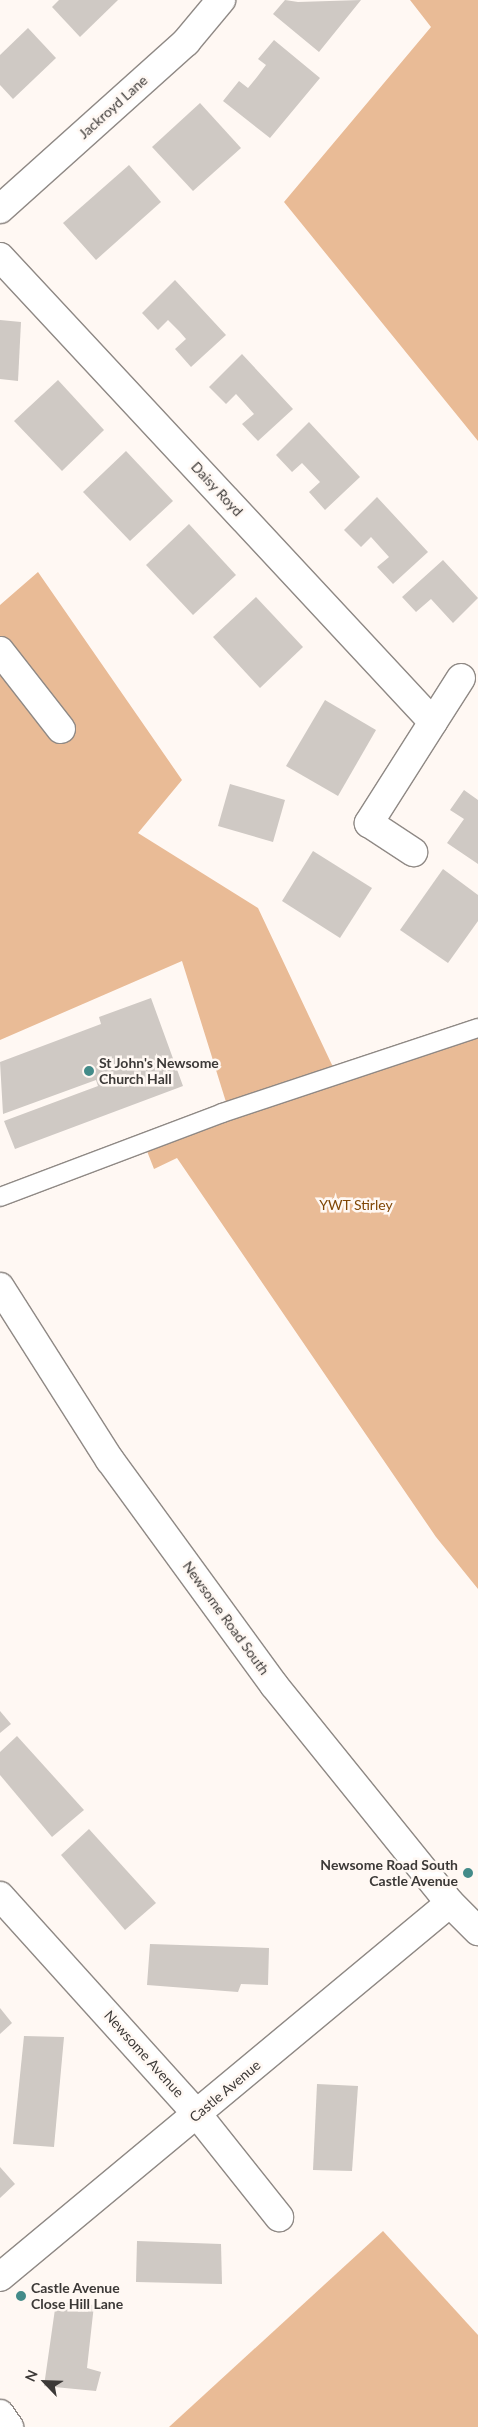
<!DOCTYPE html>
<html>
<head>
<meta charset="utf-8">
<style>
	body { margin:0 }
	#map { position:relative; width:478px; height:2427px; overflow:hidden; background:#fff8f3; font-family:Lato,sans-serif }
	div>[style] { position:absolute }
	.green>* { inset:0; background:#e9bb96 }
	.building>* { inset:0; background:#cfc9c4 }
	.roads { filter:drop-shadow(1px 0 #8f8985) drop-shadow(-1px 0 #8f8985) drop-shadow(0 1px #8f8985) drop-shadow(0 -1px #8f8985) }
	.service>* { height:18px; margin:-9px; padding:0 9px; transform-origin:9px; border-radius:9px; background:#fff }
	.minor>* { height:28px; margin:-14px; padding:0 14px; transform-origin:14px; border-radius:14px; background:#fff }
	.dots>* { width:14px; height:14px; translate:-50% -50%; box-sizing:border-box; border:2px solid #fff8f3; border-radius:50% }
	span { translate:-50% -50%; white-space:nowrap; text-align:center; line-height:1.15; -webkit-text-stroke:5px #fff8f3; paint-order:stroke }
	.street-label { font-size:14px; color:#3c3937 }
	.poi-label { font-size:14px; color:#3c3937; font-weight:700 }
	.left { translate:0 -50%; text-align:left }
	.right { translate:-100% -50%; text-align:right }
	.park-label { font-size:14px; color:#804706 }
	.north { position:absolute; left:20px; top:2357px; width:50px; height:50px; -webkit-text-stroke:4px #fff8f3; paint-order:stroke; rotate:294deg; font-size:14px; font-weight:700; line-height:20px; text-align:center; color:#3c3937 }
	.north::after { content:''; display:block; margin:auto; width:18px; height:22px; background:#3c3937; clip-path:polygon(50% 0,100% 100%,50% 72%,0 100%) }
</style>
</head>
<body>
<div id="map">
	<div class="green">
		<i style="clip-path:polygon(410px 0,478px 0,478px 441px,284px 202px,431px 27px)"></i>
		<i style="clip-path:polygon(38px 572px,182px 780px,138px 833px,258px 908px,333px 1067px,226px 1102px,182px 961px,0 1040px,0 605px)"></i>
		<i style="clip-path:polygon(478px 1036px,478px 1589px,436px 1537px,177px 1158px,154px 1169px,145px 1146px)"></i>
		<i style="clip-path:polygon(383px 2231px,478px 2335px,478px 2427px,169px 2427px)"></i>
	</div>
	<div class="building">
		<i style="clip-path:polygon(59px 0,118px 0,80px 37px,52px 7px)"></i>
		<i style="clip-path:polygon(285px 0,298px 2px,361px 0,319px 52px,273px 14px)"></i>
		<i style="clip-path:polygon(28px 28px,56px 58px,13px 99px,0 85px,0 55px)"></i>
		<i style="clip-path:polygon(274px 40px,320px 78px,270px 138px,223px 101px,239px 81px,248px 88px,257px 77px,266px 65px,258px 59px)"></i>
		<i style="clip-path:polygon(200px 103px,241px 148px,193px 191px,152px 147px)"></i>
		<i style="clip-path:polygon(129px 165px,161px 202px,96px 260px,63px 223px)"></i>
		<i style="clip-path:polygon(175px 280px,226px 335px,191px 367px,175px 349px,186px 339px,179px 331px,168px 320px,158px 330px,142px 313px)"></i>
		<i style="clip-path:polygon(0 320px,21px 322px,18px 381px,0 379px)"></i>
		<i style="clip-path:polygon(242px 354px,293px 409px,258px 441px,242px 424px,254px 414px,246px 405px,236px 394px,226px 404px,209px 387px)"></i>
		<i style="clip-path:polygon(58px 380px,104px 430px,62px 471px,14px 421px)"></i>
		<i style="clip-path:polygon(309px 422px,360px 477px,325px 510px,309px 492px,320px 482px,302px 463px,292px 472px,276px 455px)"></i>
		<i style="clip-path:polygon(126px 451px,173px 501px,130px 541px,83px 492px)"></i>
		<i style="clip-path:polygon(377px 497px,428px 552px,393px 584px,377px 567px,389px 557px,371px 537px,361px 547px,344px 530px)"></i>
		<i style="clip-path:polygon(189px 524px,236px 575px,193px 615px,146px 565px)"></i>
		<i style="clip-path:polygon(443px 560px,478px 598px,453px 623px,431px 599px,416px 612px,402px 597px)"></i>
		<i style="clip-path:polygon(256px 597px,303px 647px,260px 688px,213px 637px)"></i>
		<i style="clip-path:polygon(325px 700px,376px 730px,338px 796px,286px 766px)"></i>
		<i style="clip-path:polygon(230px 784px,285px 800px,273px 842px,218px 826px)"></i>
		<i style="clip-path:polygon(464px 790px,478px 800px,478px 864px,447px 843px,464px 819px,450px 810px)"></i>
		<i style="clip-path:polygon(313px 851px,372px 888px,340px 938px,282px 901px)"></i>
		<i style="clip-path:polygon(443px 869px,478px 895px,478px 921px,448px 963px,400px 930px)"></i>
		<i style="clip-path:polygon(151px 998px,183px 1086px,15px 1149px,4px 1121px,98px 1086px,96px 1080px,3px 1114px,0 1062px,101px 1024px,99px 1017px)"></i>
		<i style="clip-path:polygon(0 1711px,11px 1724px,0 1733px)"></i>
		<i style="clip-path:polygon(17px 1736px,84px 1810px,52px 1837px,0 1775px,0 1752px)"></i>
		<i style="clip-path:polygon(89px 1829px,156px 1903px,125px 1930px,61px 1855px)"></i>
		<i style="clip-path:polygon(150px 1944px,269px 1948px,268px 1985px,241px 1984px,238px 1992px,147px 1985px)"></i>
		<i style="clip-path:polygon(0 2008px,12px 2023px,0 2034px)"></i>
		<i style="clip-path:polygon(24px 2036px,64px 2037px,54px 2147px,13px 2144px)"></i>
		<i style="clip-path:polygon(317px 2084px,358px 2086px,352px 2171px,313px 2170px)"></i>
		<i style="clip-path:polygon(0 2167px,15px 2184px,0 2198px)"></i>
		<i style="clip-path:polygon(137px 2241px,221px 2244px,222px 2284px,136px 2282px)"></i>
		<i style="clip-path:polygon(56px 2302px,94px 2305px,87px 2368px,101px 2372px,96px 2391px,44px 2386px)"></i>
	</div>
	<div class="roads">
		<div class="service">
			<i style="left:0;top:1197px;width:237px;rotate:-20.7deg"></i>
			<i style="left:222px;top:1113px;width:270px;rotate:-18.4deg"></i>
		</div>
		<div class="minor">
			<i style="left:0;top:209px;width:250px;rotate:-41.9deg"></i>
			<i style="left:186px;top:42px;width:55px;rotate:-50.2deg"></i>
			<i style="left:0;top:257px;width:635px;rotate:47.04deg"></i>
			<i style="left:433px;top:722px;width:120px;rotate:122.4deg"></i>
			<i style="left:369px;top:823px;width:53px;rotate:33.4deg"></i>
			<i style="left:0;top:651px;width:99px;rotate:52deg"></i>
			<i style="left:433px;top:722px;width:52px;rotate:-57.5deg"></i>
			<i style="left:0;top:1287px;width:205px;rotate:57.6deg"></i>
			<i style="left:110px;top:1460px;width:278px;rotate:53.9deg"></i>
			<i style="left:274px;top:1685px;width:280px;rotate:51.1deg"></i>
			<i style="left:450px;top:1903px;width:40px;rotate:45deg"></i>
			<i style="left:0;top:1896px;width:294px;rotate:47.9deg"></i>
			<i style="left:197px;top:2114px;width:132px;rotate:51.5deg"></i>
			<i style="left:0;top:2277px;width:585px;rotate:-39.73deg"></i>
			<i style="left:0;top:2414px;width:16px;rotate:55deg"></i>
		</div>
	</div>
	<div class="dots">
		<i style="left:89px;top:1071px;background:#438b89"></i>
		<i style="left:468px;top:1873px;background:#438b89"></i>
		<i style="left:21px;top:2296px;background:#438b89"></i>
	</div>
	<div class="street-label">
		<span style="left:113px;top:107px;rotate:-42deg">Jackroyd Lane</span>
		<span style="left:217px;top:489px;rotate:47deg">Daisy Royd</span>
		<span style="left:226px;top:1618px;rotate:54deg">Newsome Road South</span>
		<span style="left:144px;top:2054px;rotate:48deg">Newsome Avenue</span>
		<span style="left:225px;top:2091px;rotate:-40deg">Castle Avenue</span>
	</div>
	<div class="poi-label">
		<span class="left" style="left:99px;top:1071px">St John's Newsome<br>Church Hall</span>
		<span class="right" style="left:458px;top:1873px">Newsome Road South<br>Castle Avenue</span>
		<span class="left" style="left:31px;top:2296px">Castle Avenue<br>Close Hill Lane</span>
	</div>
	<div class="park-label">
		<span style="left:356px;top:1205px">YWT Stirley</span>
	</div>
	<div class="north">N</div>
</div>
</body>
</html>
